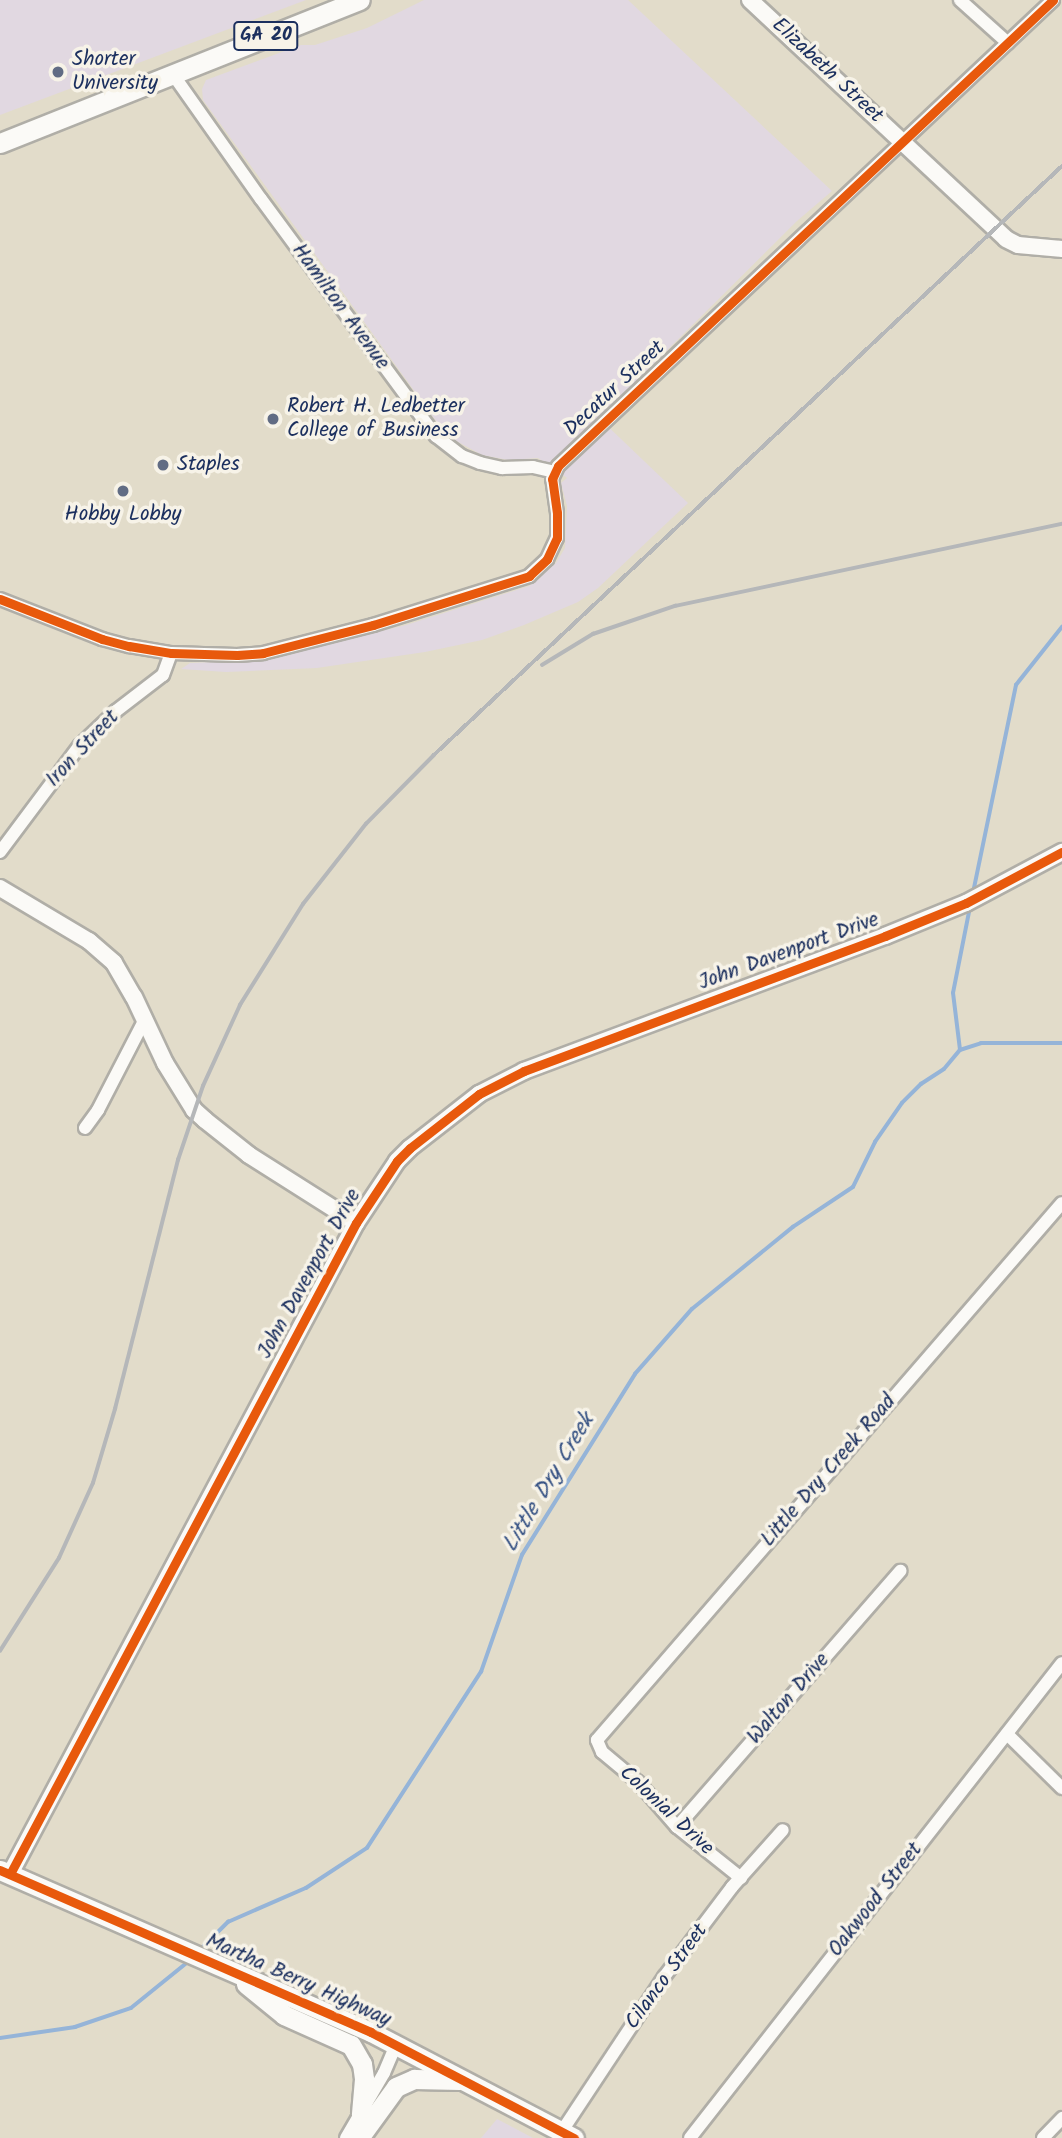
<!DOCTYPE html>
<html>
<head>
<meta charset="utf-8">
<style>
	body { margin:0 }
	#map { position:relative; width:1062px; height:2138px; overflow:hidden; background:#e2dcca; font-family:Kalam,sans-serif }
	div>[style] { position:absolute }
	.built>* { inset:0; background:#e1d8e1 }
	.stream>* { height:3.5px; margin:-1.75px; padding:0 1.75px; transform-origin:1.75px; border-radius:1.75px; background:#95b4d8 }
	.roads { filter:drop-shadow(2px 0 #b0aea7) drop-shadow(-2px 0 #b0aea7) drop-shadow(0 2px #b0aea7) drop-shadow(0 -2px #b0aea7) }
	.minor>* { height:12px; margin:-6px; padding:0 6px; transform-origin:6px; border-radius:6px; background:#fbfaf7 }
	.tertiary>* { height:16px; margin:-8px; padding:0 8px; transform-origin:8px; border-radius:8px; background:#fbfaf7 }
	.primary>* { height:19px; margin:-9.5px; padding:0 9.5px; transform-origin:9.5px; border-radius:9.5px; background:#fbfaf7 }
	.rail>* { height:3.5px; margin:-1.75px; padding:0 1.75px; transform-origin:1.75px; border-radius:1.75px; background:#b5b7b9 }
	.cycleway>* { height:9px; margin:-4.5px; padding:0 4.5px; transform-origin:4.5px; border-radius:4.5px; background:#e8590c }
	.dots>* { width:19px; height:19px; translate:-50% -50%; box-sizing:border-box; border:4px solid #f7f3e8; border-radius:50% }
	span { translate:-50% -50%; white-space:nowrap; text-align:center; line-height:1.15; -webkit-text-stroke:7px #f7f3e8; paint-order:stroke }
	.shield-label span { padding:2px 5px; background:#f7f3e8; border:2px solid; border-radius:5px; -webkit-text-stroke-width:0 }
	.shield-label { font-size:19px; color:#1b2f5e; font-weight:700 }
	.poi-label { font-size:21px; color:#1b2f5e }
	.left { translate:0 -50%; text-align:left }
	.street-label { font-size:21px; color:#1b2f5e }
	.water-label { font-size:23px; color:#365284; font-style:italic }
</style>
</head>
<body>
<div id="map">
	<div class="built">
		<i style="clip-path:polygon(0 0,306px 0,0 115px)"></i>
		<i style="clip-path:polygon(424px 0,628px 0,832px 191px,797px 221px,599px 418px,688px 503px,598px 588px,578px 602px,524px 625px,482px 640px,425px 652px,317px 668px,226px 672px,181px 669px,190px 663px,263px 660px,406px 625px,529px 586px,556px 563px,565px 548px,567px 506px,561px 483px,567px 478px,538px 458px,508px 460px,482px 455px,447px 436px,203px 100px,202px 89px,206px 80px,301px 45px,315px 45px,367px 28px)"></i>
		<i style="clip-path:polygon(497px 2119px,533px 2138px,481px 2138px)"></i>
	</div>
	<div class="stream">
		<i style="left:974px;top:888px;width:207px;rotate:-78.3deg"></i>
		<i style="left:1016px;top:685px;width:74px;rotate:-51.6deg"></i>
		<i style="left:960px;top:1050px;width:57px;rotate:-97deg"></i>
		<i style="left:953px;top:993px;width:83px;rotate:-78.8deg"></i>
		<i style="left:200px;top:1950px;width:40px;rotate:-45deg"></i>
		<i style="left:228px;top:1922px;width:85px;rotate:-23.6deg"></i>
		<i style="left:306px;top:1888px;width:73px;rotate:-33.3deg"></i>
		<i style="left:367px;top:1848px;width:210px;rotate:-57.1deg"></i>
		<i style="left:481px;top:1672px;width:124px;rotate:-70.7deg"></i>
		<i style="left:522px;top:1555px;width:213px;rotate:-58deg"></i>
		<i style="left:635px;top:1374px;width:86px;rotate:-48.8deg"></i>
		<i style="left:692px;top:1309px;width:130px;rotate:-39.1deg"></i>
		<i style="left:793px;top:1227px;width:72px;rotate:-33.7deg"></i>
		<i style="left:853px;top:1187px;width:50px;rotate:-63.9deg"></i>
		<i style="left:875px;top:1142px;width:47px;rotate:-55.3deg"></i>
		<i style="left:902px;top:1103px;width:27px;rotate:-45deg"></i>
		<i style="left:921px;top:1084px;width:27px;rotate:-33deg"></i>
		<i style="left:944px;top:1069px;width:25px;rotate:-50deg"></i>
		<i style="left:960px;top:1050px;width:22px;rotate:-18deg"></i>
		<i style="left:981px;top:1043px;width:81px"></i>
		<i style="left:0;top:2038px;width:76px;rotate:-8.3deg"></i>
		<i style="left:75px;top:2027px;width:59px;rotate:-18.7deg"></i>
		<i style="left:131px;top:2008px;width:75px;rotate:-39deg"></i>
	</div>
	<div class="roads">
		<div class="minor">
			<i style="left:960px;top:0;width:64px;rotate:41.9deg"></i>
			<i style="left:172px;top:73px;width:154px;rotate:54.8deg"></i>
			<i style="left:261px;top:199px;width:295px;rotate:53.6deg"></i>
			<i style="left:436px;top:436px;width:33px;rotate:38deg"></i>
			<i style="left:462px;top:456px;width:19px;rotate:21deg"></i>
			<i style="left:480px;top:463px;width:23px;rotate:13deg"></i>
			<i style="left:502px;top:468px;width:31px;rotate:-2deg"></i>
			<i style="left:533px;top:467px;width:22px;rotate:13deg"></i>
			<i style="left:0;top:599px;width:110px;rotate:21.4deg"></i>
			<i style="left:102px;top:639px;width:28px;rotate:15deg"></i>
			<i style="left:129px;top:646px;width:43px;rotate:9.5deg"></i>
			<i style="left:171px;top:653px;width:66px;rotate:1.7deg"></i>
			<i style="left:237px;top:655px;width:26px;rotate:-4deg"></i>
			<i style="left:263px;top:653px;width:114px;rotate:-14.3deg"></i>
			<i style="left:373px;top:625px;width:164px;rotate:-17.4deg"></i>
			<i style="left:529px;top:576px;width:25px;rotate:-43deg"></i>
			<i style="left:547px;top:559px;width:23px;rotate:-65deg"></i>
			<i style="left:557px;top:538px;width:25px;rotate:-90deg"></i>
			<i style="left:557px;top:513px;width:34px;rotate:-98deg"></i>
			<i style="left:552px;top:479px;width:14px;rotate:-65deg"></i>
			<i style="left:558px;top:466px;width:680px;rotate:-43.27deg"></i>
			<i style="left:0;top:852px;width:134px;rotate:-53.2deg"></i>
			<i style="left:80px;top:745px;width:50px;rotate:-43.4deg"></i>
			<i style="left:116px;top:711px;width:59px;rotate:-37.5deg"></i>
			<i style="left:163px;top:675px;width:23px;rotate:-70deg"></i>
			<i style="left:85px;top:1128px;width:22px;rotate:-54deg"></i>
			<i style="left:98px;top:1110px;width:100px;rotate:-62.7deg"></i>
			<i style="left:1007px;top:1734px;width:77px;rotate:44.5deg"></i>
			<i style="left:677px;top:1827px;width:340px;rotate:-48.9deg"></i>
			<i style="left:741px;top:1878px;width:82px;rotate:-141.4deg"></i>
			<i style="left:677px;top:1827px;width:60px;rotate:-130.9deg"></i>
			<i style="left:638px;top:1782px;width:47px;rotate:-140.2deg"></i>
			<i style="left:602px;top:1752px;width:13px;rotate:-113deg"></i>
			<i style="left:597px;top:1740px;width:710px;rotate:-49.11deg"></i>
			<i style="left:562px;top:2131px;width:185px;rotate:-56.5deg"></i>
			<i style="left:664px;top:1977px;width:113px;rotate:-52.9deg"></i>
			<i style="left:732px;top:1887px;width:76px;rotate:-48.2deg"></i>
			<i style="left:346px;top:2138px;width:75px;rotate:-59.7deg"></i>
			<i style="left:384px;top:2073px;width:30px;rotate:-67deg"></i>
			<i style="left:690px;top:2138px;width:603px;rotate:-51.93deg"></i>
			<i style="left:1043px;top:2138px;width:28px;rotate:-46deg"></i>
		</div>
		<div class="tertiary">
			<i style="left:750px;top:0;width:350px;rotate:43deg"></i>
			<i style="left:1006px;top:239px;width:13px;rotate:27deg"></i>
			<i style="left:1018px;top:245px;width:44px;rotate:5.2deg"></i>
			<i style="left:0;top:888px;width:104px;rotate:30.8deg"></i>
			<i style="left:89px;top:941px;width:33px;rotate:41deg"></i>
			<i style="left:114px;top:963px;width:39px;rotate:60deg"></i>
			<i style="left:134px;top:997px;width:73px;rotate:64.8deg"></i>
			<i style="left:165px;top:1063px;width:55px;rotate:58.3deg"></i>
			<i style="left:194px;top:1110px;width:15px;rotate:42deg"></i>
			<i style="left:205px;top:1120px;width:56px;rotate:38.5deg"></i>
			<i style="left:249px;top:1155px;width:127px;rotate:32.4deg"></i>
			<i style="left:10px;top:1874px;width:737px;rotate:-62.01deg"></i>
			<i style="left:356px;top:1223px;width:74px;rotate:-56.5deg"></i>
			<i style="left:397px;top:1161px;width:18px;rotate:-45deg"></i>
			<i style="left:410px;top:1148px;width:88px;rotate:-38deg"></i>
			<i style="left:479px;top:1094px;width:51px;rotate:-27.1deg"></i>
			<i style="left:524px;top:1071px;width:385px;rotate:-20.5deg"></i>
			<i style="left:885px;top:936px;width:87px;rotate:-22.2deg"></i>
			<i style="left:966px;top:903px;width:109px;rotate:-28deg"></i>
		</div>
		<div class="primary">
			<i style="left:0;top:143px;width:387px;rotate:-21.7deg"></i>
			<i style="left:0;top:1870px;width:405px;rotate:23.6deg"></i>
			<i style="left:371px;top:2032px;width:229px;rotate:27.6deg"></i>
			<i style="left:246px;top:1984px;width:49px;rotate:39.2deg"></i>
			<i style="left:284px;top:2015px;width:73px;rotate:24.1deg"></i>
			<i style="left:351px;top:2045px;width:22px;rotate:60deg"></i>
			<i style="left:362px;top:2064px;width:15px;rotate:82deg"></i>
			<i style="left:364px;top:2079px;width:36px;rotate:95deg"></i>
			<i style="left:359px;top:2138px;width:63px;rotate:-54deg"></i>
			<i style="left:396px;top:2087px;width:20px;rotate:-24deg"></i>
			<i style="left:414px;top:2079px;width:45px;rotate:1.3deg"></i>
		</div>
	</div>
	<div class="rail">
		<i style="left:542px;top:665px;width:60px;rotate:-31.3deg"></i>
		<i style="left:593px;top:634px;width:87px;rotate:-18.9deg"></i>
		<i style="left:675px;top:606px;width:396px;rotate:-12deg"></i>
		<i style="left:0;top:1651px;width:110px;rotate:-57.6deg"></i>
		<i style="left:59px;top:1558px;width:82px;rotate:-65.6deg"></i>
		<i style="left:93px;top:1483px;width:77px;rotate:-73.4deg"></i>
		<i style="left:115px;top:1409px;width:257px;rotate:-75.8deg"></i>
		<i style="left:178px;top:1160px;width:78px;rotate:-71.3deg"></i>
		<i style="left:203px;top:1086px;width:89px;rotate:-65.4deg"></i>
		<i style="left:240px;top:1005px;width:119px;rotate:-58deg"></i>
		<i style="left:303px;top:904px;width:102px;rotate:-51.8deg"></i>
		<i style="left:366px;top:824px;width:97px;rotate:-45.4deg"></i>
		<i style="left:434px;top:755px;width:861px;rotate:-43.16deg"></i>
	</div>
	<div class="cycleway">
		<i style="left:0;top:599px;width:110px;rotate:21.4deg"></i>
		<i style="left:102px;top:639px;width:28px;rotate:15deg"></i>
		<i style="left:129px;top:646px;width:43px;rotate:9.5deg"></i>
		<i style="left:171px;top:653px;width:66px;rotate:1.7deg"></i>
		<i style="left:237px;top:655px;width:26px;rotate:-4deg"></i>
		<i style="left:263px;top:653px;width:114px;rotate:-14.3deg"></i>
		<i style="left:373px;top:625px;width:164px;rotate:-17.4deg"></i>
		<i style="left:529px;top:576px;width:25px;rotate:-43deg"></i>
		<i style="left:547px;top:559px;width:23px;rotate:-65deg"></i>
		<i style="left:557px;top:538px;width:25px;rotate:-90deg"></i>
		<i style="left:557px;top:513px;width:34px;rotate:-98deg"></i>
		<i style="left:552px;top:479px;width:14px;rotate:-65deg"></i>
		<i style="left:558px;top:466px;width:680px;rotate:-43.27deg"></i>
		<i style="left:0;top:1870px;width:405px;rotate:23.6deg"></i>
		<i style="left:371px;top:2032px;width:229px;rotate:27.6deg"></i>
		<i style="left:10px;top:1874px;width:737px;rotate:-62.01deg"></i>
		<i style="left:356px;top:1223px;width:74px;rotate:-56.5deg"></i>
		<i style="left:397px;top:1161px;width:18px;rotate:-45deg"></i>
		<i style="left:410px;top:1148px;width:88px;rotate:-38deg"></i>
		<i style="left:479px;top:1094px;width:51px;rotate:-27.1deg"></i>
		<i style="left:524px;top:1071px;width:385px;rotate:-20.5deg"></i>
		<i style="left:885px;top:936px;width:87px;rotate:-22.2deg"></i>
		<i style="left:966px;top:903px;width:109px;rotate:-28deg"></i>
	</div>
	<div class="dots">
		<i style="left:58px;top:72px;background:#616c84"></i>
		<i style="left:273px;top:419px;background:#616c84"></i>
		<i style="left:163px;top:465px;background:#616c84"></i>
		<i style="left:123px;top:491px;background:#616c84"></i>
	</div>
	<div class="shield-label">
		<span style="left:266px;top:36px">GA 20</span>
	</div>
	<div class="poi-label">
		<span class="left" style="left:72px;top:72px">Shorter<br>University</span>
		<span class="left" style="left:287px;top:419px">Robert H. Ledbetter<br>College of Business</span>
		<span class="left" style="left:177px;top:465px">Staples</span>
		<span style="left:123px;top:515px">Hobby Lobby</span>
	</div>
	<div class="street-label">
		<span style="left:827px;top:71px;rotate:43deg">Elizabeth Street</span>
		<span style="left:340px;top:307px;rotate:54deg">Hamilton Avenue</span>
		<span style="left:615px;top:389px;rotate:-43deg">Decatur Street</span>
		<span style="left:83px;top:749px;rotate:-47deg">Iron Street</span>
		<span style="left:789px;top:952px;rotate:-20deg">John Davenport Drive</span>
		<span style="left:310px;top:1274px;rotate:-61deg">John Davenport Drive</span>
		<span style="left:829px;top:1471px;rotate:-49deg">Little Dry Creek Road</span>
		<span style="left:789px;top:1699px;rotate:-49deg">Walton Drive</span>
		<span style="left:666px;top:1811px;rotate:43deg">Colonial Drive</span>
		<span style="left:876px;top:1900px;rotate:-52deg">Oakwood Street</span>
		<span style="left:667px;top:1977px;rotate:-54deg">Cilanco Street</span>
		<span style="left:298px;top:1981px;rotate:24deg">Martha Berry Highway</span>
	</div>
	<div class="water-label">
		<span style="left:549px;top:1483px;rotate:-59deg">Little Dry Creek</span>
	</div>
</div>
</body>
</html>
